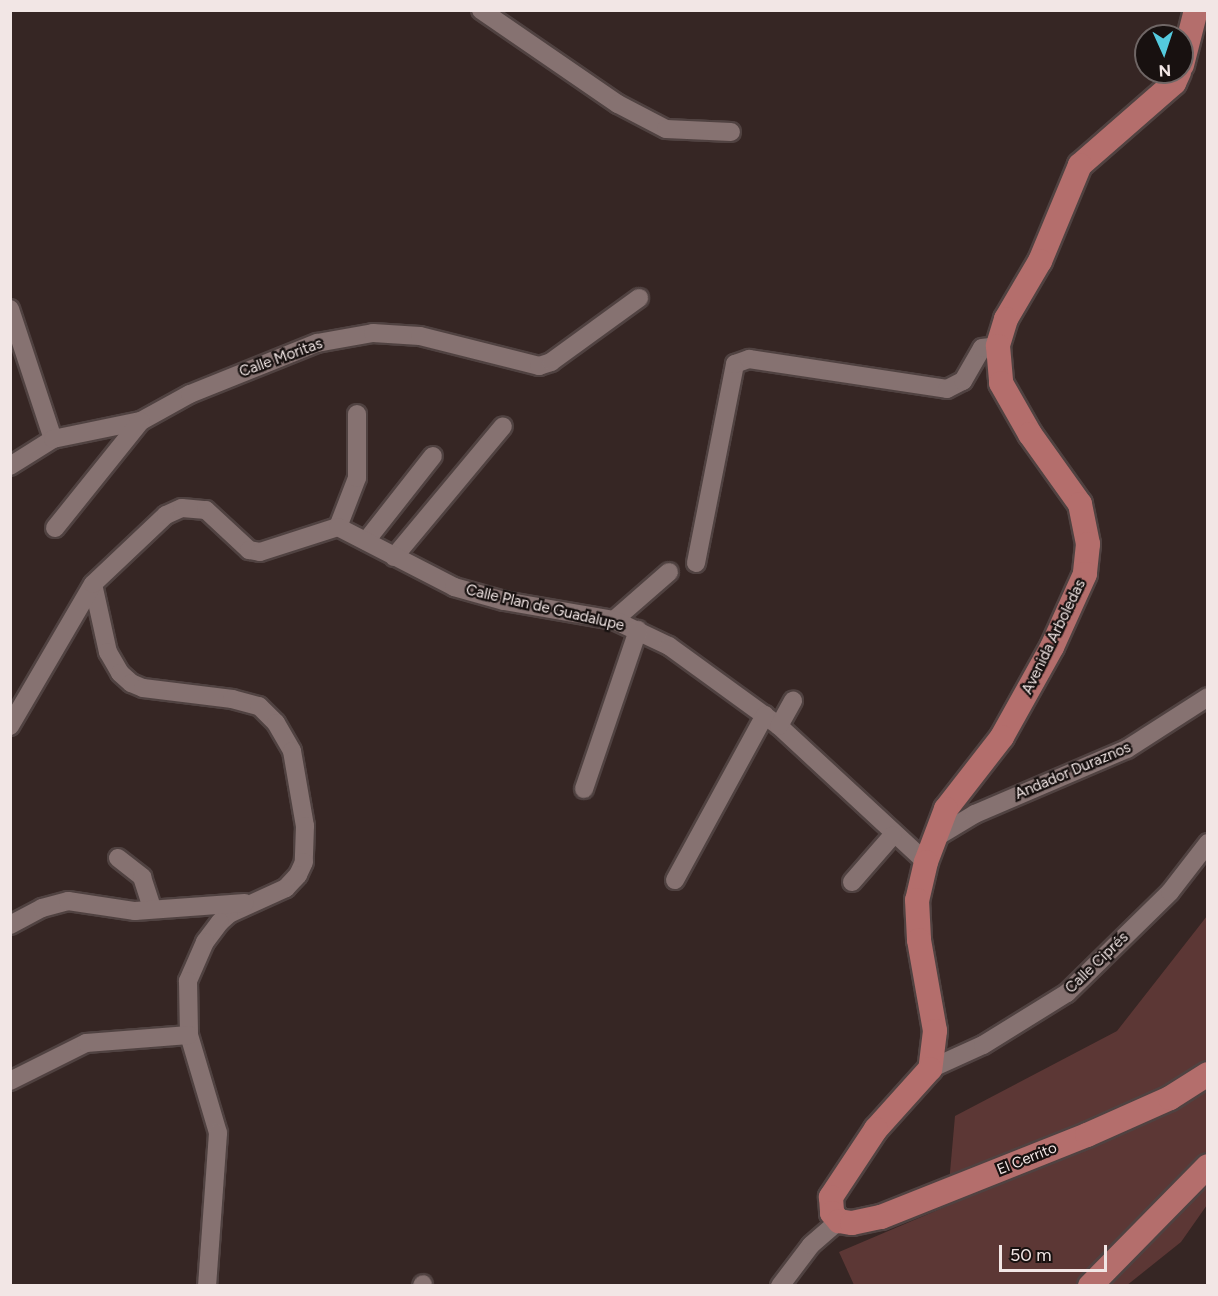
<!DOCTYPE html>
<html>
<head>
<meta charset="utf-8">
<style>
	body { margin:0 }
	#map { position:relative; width:1218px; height:1296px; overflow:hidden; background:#362624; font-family:Figtree,sans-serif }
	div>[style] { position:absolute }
	.green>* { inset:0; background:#5c3735 }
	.roads { filter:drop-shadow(2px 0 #504241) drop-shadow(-2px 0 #504241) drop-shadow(0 2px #504241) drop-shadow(0 -2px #504241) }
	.minor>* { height:18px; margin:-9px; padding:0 9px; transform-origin:9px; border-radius:9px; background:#867271 }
	.major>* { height:24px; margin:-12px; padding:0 12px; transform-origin:12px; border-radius:12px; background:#b46e6c }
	span { translate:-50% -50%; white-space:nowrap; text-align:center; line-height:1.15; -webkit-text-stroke:4.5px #181110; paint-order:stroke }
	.street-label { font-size:15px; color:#f2e6e5 }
	.frame { position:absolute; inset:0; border:12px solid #f2e6e5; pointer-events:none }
	.north { position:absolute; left:1134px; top:24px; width:60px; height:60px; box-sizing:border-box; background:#181110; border:2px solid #6f6665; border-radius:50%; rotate:177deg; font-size:16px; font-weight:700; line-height:24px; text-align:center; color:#f2e6e5 }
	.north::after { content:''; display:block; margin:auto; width:21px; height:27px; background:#54cade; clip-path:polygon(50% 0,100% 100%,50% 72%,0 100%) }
	.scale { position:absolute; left:999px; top:1245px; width:108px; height:27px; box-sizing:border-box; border:3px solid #f2e6e5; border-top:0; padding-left:8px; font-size:18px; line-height:21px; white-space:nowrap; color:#f2e6e5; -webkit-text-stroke:4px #181110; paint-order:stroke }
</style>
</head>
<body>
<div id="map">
	<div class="green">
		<i style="clip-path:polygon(1207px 916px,1207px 1205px,1181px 1242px,1126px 1286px,854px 1285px,839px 1252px,947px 1206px,955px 1116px,1117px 1031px)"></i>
	</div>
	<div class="roads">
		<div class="minor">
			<i style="left:481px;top:10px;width:166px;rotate:34.5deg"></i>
			<i style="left:618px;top:104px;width:54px;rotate:27.5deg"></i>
			<i style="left:666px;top:129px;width:65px;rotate:2.6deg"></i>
			<i style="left:10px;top:309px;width:137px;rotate:71.7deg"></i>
			<i style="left:10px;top:466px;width:51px;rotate:-32.1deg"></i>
			<i style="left:53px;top:439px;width:90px;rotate:-11.6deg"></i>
			<i style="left:141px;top:421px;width:56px;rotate:-28.9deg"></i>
			<i style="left:190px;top:394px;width:137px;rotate:-21.9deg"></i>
			<i style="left:317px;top:343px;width:57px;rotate:-10.1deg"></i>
			<i style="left:373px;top:333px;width:47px;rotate:3.7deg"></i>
			<i style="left:420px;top:336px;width:123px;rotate:14.1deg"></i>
			<i style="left:539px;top:366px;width:13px;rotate:-18deg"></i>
			<i style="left:551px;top:362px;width:109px;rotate:-36deg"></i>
			<i style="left:338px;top:527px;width:53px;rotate:-68.8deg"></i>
			<i style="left:357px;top:478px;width:64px;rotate:-90deg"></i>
			<i style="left:55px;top:528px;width:137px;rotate:-51.2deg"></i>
			<i style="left:366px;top:541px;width:108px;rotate:-51.8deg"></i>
			<i style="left:394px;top:557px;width:170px;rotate:-50.2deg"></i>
			<i style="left:696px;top:563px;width:203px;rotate:-78.9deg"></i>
			<i style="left:735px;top:364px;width:15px;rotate:-20deg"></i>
			<i style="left:749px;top:359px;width:200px;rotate:8.6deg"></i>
			<i style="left:947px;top:389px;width:18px;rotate:-27deg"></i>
			<i style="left:963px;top:381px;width:38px;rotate:-60deg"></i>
			<i style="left:982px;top:348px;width:16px;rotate:-7deg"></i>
			<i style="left:93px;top:584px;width:70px;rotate:77.6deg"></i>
			<i style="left:108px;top:652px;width:24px;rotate:60deg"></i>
			<i style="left:120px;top:673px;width:15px;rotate:42deg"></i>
			<i style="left:131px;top:683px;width:13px;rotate:23deg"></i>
			<i style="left:143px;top:688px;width:90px;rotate:7deg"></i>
			<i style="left:232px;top:699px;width:28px;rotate:15deg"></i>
			<i style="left:259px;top:706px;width:24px;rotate:45deg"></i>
			<i style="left:276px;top:723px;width:32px;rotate:60deg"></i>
			<i style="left:292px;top:751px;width:76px;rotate:80.2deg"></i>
			<i style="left:305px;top:826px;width:36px;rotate:92deg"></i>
			<i style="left:304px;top:862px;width:14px;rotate:115deg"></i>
			<i style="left:298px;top:875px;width:18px;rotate:133deg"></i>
			<i style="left:286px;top:888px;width:63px;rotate:155.5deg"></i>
			<i style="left:229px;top:914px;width:12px;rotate:138deg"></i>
			<i style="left:220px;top:922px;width:25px;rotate:127deg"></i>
			<i style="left:205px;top:942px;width:43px;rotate:113.6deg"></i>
			<i style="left:188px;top:981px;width:54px;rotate:88.9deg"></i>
			<i style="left:189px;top:1035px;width:102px;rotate:73.5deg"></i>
			<i style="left:218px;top:1133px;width:153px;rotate:94.1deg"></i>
			<i style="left:614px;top:620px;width:73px;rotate:-41.1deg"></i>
			<i style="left:10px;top:726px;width:164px;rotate:-59.7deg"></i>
			<i style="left:93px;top:584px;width:100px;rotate:-43.4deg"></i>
			<i style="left:166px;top:515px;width:17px;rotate:-24deg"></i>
			<i style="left:182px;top:508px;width:24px;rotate:5deg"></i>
			<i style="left:206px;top:510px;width:59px;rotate:42.9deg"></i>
			<i style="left:249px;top:550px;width:11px;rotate:10deg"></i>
			<i style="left:260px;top:552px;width:82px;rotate:-17.8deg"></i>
			<i style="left:338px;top:527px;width:131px;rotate:27.3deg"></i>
			<i style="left:454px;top:587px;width:52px;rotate:15.6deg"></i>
			<i style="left:504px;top:601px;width:112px;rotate:9.8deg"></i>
			<i style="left:614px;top:620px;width:61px;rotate:25.3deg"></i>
			<i style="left:669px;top:646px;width:136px;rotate:36deg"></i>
			<i style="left:779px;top:726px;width:200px;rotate:42.8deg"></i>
			<i style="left:779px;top:726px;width:29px;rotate:-61deg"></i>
			<i style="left:584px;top:789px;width:168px;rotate:-71.2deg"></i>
			<i style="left:935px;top:838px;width:47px;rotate:-31deg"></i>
			<i style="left:975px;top:814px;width:165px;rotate:-23.2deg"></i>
			<i style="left:1127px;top:749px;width:96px;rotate:-32.7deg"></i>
			<i style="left:118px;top:858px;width:31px;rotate:38deg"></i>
			<i style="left:142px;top:877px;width:33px;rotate:72deg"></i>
			<i style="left:675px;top:880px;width:188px;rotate:-61.4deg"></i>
			<i style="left:852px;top:882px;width:62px;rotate:-48.9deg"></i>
			<i style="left:10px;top:925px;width:36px;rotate:-28deg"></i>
			<i style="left:42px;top:908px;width:27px;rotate:-15deg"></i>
			<i style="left:68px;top:901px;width:68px;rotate:8.5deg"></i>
			<i style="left:135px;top:911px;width:110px;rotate:-4.2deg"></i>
			<i style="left:930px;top:1069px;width:58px;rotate:-24.4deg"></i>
			<i style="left:983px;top:1045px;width:99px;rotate:-31.8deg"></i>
			<i style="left:1067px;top:993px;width:144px;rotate:-44.4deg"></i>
			<i style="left:1170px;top:892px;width:62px;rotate:-52.2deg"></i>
			<i style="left:10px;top:1081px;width:85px;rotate:-26.6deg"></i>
			<i style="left:86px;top:1043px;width:103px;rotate:-4.4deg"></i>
			<i style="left:422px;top:1286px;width:2px;rotate:-63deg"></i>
			<i style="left:780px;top:1286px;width:51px;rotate:-52.9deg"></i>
			<i style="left:811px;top:1245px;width:37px;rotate:-41deg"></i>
		</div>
		<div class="major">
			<i style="left:1182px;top:65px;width:57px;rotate:-75.7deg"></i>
			<i style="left:1179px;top:72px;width:12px;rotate:114deg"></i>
			<i style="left:1174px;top:83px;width:125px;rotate:138.9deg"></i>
			<i style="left:1080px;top:165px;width:104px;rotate:112.6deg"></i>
			<i style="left:1040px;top:261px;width:67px;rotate:120.4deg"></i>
			<i style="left:1006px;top:319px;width:28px;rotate:107deg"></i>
			<i style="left:998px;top:346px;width:37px;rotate:85deg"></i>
			<i style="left:1001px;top:383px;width:59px;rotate:60.4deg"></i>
			<i style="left:1030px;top:434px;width:86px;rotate:54.5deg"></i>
			<i style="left:1080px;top:504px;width:41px;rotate:78.7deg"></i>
			<i style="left:1088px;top:544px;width:30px;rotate:96deg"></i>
			<i style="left:1085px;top:574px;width:80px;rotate:114.3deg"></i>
			<i style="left:1052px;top:647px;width:103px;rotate:119.1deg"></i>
			<i style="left:1002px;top:737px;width:91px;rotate:127.9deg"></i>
			<i style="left:946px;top:809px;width:57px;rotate:110.7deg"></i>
			<i style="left:926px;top:862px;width:39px;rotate:103deg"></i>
			<i style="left:917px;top:900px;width:40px;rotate:87.1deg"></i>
			<i style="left:919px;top:940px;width:92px;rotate:80deg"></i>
			<i style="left:935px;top:1031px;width:38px;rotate:97deg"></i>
			<i style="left:930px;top:1069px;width:81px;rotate:132deg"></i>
			<i style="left:876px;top:1129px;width:82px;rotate:123.5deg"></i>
			<i style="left:831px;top:1197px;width:16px;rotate:86deg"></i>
			<i style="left:832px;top:1213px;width:11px;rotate:49deg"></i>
			<i style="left:839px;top:1221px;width:13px;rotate:9deg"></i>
			<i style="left:852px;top:1223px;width:30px;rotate:-12deg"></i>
			<i style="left:881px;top:1217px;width:222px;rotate:-21.7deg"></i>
			<i style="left:1087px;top:1135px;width:91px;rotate:-24deg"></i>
			<i style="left:1170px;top:1098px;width:45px;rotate:-32.3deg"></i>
			<i style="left:1090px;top:1286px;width:168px;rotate:-45.5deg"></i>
		</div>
	</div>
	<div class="street-label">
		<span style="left:281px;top:358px;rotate:-20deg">Calle Moritas</span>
		<span style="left:545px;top:608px;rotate:13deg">Calle Plan de Guadalupe</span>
		<span style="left:1054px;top:637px;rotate:-64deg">Avenida Arboledas</span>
		<span style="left:1073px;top:771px;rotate:-23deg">Andador Duraznos</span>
		<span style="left:1097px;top:963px;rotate:-44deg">Calle Ciprés</span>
		<span style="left:1027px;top:1159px;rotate:-22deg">El Cerrito</span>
	</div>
	<div class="frame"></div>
	<div class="north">N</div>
	<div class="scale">50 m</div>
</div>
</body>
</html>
